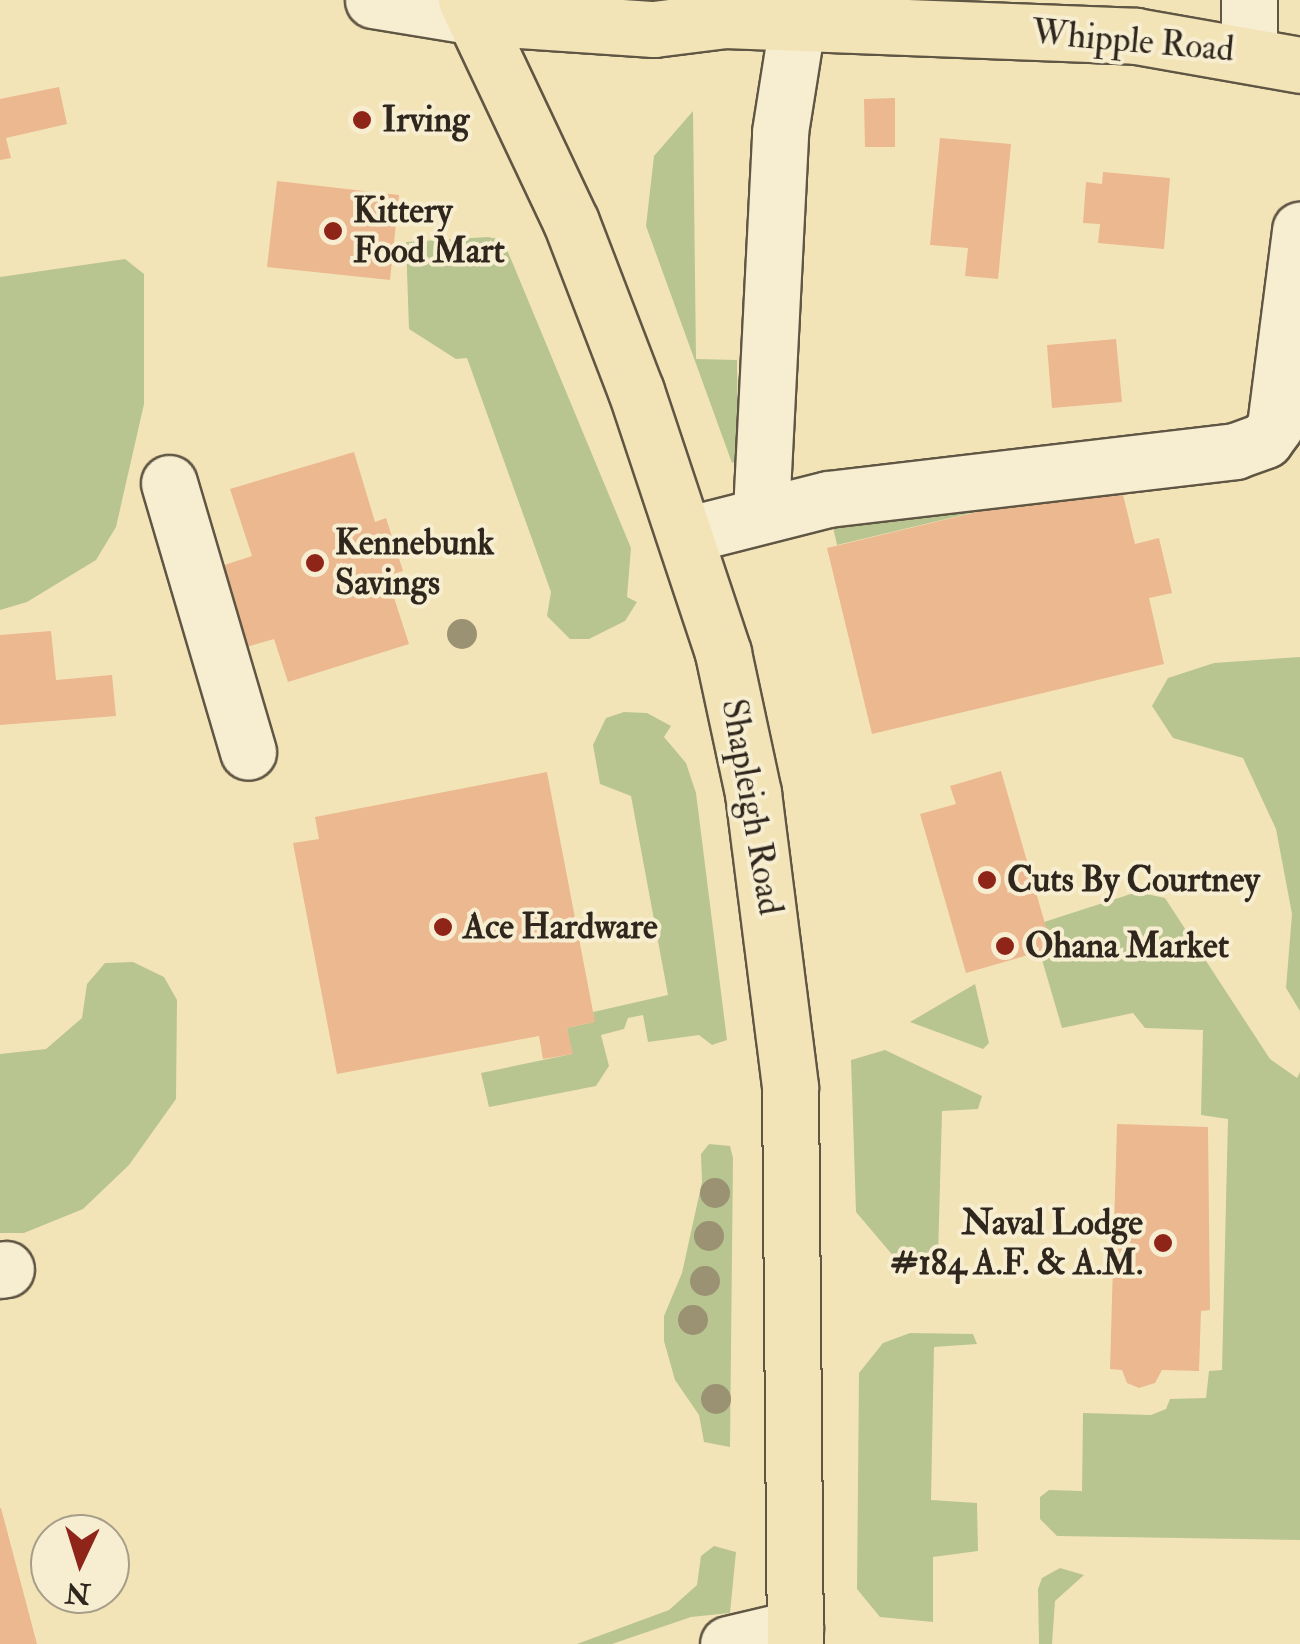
<!DOCTYPE html>
<html>
<head>
<meta charset="utf-8">
<style>
	body { margin:0 }
	#map { position:relative; width:1300px; height:1644px; overflow:hidden; background:#f3e4b8; font-family:"IM FELL Double Pica",serif }
	div>[style] { position:absolute }
	.green>* { inset:0; background:#b8c591 }
	.building>* { inset:0; background:#ebb890 }
	.roads { filter:drop-shadow(2px 0 #605644) drop-shadow(-2px 0 #605644) drop-shadow(0 2px #605644) drop-shadow(0 -2px #605644) }
	.minor>* { height:55px; margin:-27.5px; padding:0 27.5px; transform-origin:27.5px; border-radius:27.5px; background:#f7edd1 }
	.major>* { height:55px; margin:-27.5px; padding:0 27.5px; transform-origin:27.5px; border-radius:27.5px; background:#f3e4b8 }
	.trees>* { width:30px; height:30px; margin:-15px; border-radius:50%; background:#9a9273 }
	.dots>* { width:28px; height:28px; translate:-50% -50%; box-sizing:border-box; border:5px solid #f7edd1; border-radius:50% }
	span { translate:-50% -50%; white-space:nowrap; text-align:center; line-height:1.15; -webkit-text-stroke:8px #f7edd1; paint-order:stroke }
	.street-label { font-size:35px; color:#2f271d }
	.poi-label { font-size:35px; color:#2f271d; font-weight:700 }
	.left { translate:0 -50%; text-align:left }
	.right { translate:-100% -50%; text-align:right }
	.north { position:absolute; left:30px; top:1514px; width:100px; height:100px; box-sizing:border-box; background:#f7edd1; border:2px solid #a79e89; border-radius:50%; rotate:184deg; font-size:28px; font-weight:700; line-height:40px; text-align:center; color:#2f271d }
	.north::after { content:''; display:block; margin:auto; width:35px; height:45px; background:#8f2418; clip-path:polygon(50% 0,100% 100%,50% 72%,0 100%) }
</style>
</head>
<body>
<div id="map">
	<div class="green">
		<i style="clip-path:polygon(693px 111px,696px 359px,737px 360px,738px 460px,732px 463px,646px 226px,654px 156px)"></i>
		<i style="clip-path:polygon(488px 237px,503px 240px,631px 548px,627px 597px,637px 602px,625px 621px,589px 639px,570px 639px,547px 616px,551px 592px,467px 358px,456px 359px,409px 329px,406px 242px)"></i>
		<i style="clip-path:polygon(125px 259px,144px 274px,144px 404px,116px 527px,96px 560px,27px 602px,0 610px,0 277px)"></i>
		<i style="clip-path:polygon(1093px 484px,837px 545px,831px 518px)"></i>
		<i style="clip-path:polygon(1300px 657px,1300px 1011px,1286px 988px,1292px 914px,1276px 829px,1243px 758px,1173px 738px,1152px 706px,1168px 678px,1214px 663px)"></i>
		<i style="clip-path:polygon(624px 712px,647px 713px,671px 726px,664px 737px,686px 763px,696px 793px,727px 1040px,712px 1045px,699px 1035px,648px 1042px,643px 1015px,628px 1018px,624px 1029px,601px 1035px,609px 1066px,596px 1086px,489px 1107px,481px 1073px,572px 1054px,567px 1028px,594px 1022px,593px 1012px,668px 995px,631px 796px,600px 784px,593px 745px,606px 718px)"></i>
		<i style="clip-path:polygon(1137px 892px,1165px 898px,1270px 1059px,1297px 1078px,1300px 1072px,1300px 1540px,1057px 1536px,1040px 1519px,1040px 1497px,1049px 1490px,1082px 1491px,1083px 1413px,1151px 1415px,1166px 1409px,1170px 1399px,1206px 1398px,1209px 1371px,1222px 1370px,1228px 1119px,1201px 1115px,1203px 1030px,1145px 1028px,1133px 1013px,1062px 1028px,1040px 953px,1051px 948px,1044px 922px)"></i>
		<i style="clip-path:polygon(133px 962px,164px 977px,177px 1000px,176px 1099px,129px 1165px,83px 1209px,24px 1233px,0 1233px,0 1054px,46px 1049px,82px 1018px,87px 984px,105px 963px)"></i>
		<i style="clip-path:polygon(975px 984px,989px 1043px,983px 1049px,910px 1022px)"></i>
		<i style="clip-path:polygon(885px 1050px,982px 1096px,978px 1109px,942px 1111px,938px 1258px,895px 1258px,856px 1212px,851px 1060px)"></i>
		<i style="clip-path:polygon(709px 1144px,730px 1146px,733px 1158px,730px 1447px,704px 1442px,699px 1415px,675px 1380px,664px 1341px,664px 1316px,682px 1273px,702px 1182px,701px 1154px)"></i>
		<i style="clip-path:polygon(910px 1333px,973px 1334px,977px 1344px,934px 1347px,931px 1500px,977px 1503px,978px 1551px,933px 1557px,933px 1622px,880px 1617px,857px 1589px,859px 1373px,883px 1343px)"></i>
		<i style="clip-path:polygon(714px 1546px,736px 1552px,730px 1613px,691px 1617px,612px 1644px,577px 1644px,669px 1610px,697px 1585px,701px 1556px)"></i>
		<i style="clip-path:polygon(1060px 1568px,1084px 1575px,1055px 1601px,1052px 1644px,1039px 1644px,1038px 1589px,1042px 1578px)"></i>
	</div>
	<div class="building">
		<i style="clip-path:polygon(59px 87px,67px 124px,6px 138px,11px 158px,0 160px,0 99px)"></i>
		<i style="clip-path:polygon(895px 98px,895px 147px,865px 147px,864px 99px)"></i>
		<i style="clip-path:polygon(940px 138px,1011px 144px,998px 279px,965px 276px,968px 248px,930px 245px)"></i>
		<i style="clip-path:polygon(1103px 172px,1170px 178px,1164px 249px,1098px 243px,1100px 224px,1083px 223px,1086px 182px,1102px 184px)"></i>
		<i style="clip-path:polygon(277px 181px,399px 195px,390px 280px,267px 267px)"></i>
		<i style="clip-path:polygon(1116px 339px,1122px 402px,1052px 408px,1047px 345px)"></i>
		<i style="clip-path:polygon(354px 452px,375px 522px,386px 518px,403px 571px,387px 576px,409px 644px,288px 682px,274px 639px,233px 651px,209px 570px,252px 556px,230px 489px)"></i>
		<i style="clip-path:polygon(1119px 478px,1135px 544px,1159px 538px,1172px 593px,1149px 598px,1164px 664px,872px 734px,827px 548px)"></i>
		<i style="clip-path:polygon(51px 631px,56px 680px,112px 675px,116px 716px,0 725px,0 635px)"></i>
		<i style="clip-path:polygon(1001px 771px,1052px 948px,966px 973px,920px 814px,956px 804px,950px 786px)"></i>
		<i style="clip-path:polygon(547px 772px,595px 1022px,567px 1028px,573px 1054px,543px 1059px,539px 1036px,337px 1074px,293px 843px,319px 839px,315px 817px)"></i>
		<i style="clip-path:polygon(1117px 1124px,1208px 1127px,1210px 1310px,1201px 1311px,1199px 1371px,1162px 1370px,1155px 1383px,1139px 1388px,1127px 1383px,1122px 1370px,1110px 1369px)"></i>
		<i style="clip-path:polygon(0 1508px,1px 1508px,37px 1644px,0 1644px)"></i>
	</div>
	<div class="roads">
		<div class="minor">
			<i style="left:373px;top:0;width:104px;rotate:9.4deg"></i>
			<i style="left:1249px;top:0;width:52px;rotate:90deg"></i>
			<i style="left:169px;top:483px;width:280px;rotate:73.6deg"></i>
			<i style="left:761px;top:512px;width:380px;rotate:-87.1deg"></i>
			<i style="left:780px;top:132px;width:108px;rotate:-81deg"></i>
			<i style="left:686px;top:535px;width:146px;rotate:-14.2deg"></i>
			<i style="left:828px;top:499px;width:410px;rotate:-6.7deg"></i>
			<i style="left:1235px;top:451px;width:32px;rotate:-20deg"></i>
			<i style="left:1265px;top:440px;width:17px;rotate:-54deg"></i>
			<i style="left:1275px;top:426px;width:198px;rotate:-82.7deg"></i>
			<i style="left:0;top:1270px;width:6px;rotate:-9deg"></i>
			<i style="left:728px;top:1644px;width:69px;rotate:-13.4deg"></i>
		</div>
		<div class="major">
			<i style="left:466px;top:0;width:246px;rotate:64.7deg"></i>
			<i style="left:571px;top:222px;width:181px;rotate:69deg"></i>
			<i style="left:636px;top:391px;width:276px;rotate:71.6deg"></i>
			<i style="left:723px;top:653px;width:143px;rotate:77.9deg"></i>
			<i style="left:753px;top:793px;width:296px;rotate:82.8deg"></i>
			<i style="left:790px;top:1087px;width:557px;rotate:89.49deg"></i>
			<i style="left:476px;top:17px;width:178px;rotate:3.9deg"></i>
			<i style="left:654px;top:29px;width:72px;rotate:-7.2deg"></i>
			<i style="left:725px;top:20px;width:411px;rotate:2.2deg"></i>
			<i style="left:1136px;top:36px;width:167px;rotate:10deg"></i>
		</div>
	</div>
	<div class="trees">
		<i style="left:462px;top:634px"></i>
		<i style="left:715px;top:1193px"></i>
		<i style="left:709px;top:1236px"></i>
		<i style="left:705px;top:1281px"></i>
		<i style="left:693px;top:1320px"></i>
		<i style="left:716px;top:1399px"></i>
	</div>
	<div class="dots">
		<i style="left:362px;top:120px;background:#8f2418"></i>
		<i style="left:333px;top:231px;background:#8f2418"></i>
		<i style="left:315px;top:563px;background:#8f2418"></i>
		<i style="left:987px;top:880px;background:#8f2418"></i>
		<i style="left:443px;top:927px;background:#8f2418"></i>
		<i style="left:1005px;top:946px;background:#8f2418"></i>
		<i style="left:1163px;top:1243px;background:#8f2418"></i>
	</div>
	<div class="street-label">
		<span style="left:1133px;top:41px;rotate:5deg">Whipple Road</span>
		<span style="left:752px;top:807px;rotate:80deg">Shapleigh Road</span>
	</div>
	<div class="poi-label">
		<span class="left" style="left:382px;top:120px">Irving</span>
		<span class="left" style="left:353px;top:231px">Kittery<br>Food Mart</span>
		<span class="left" style="left:335px;top:563px">Kennebunk<br>Savings</span>
		<span class="left" style="left:1007px;top:880px">Cuts By Courtney</span>
		<span class="left" style="left:463px;top:927px">Ace Hardware</span>
		<span class="left" style="left:1025px;top:946px">Ohana Market</span>
		<span class="right" style="left:1143px;top:1243px">Naval Lodge<br>#184 A.F. &amp; A.M.</span>
	</div>
	<div class="north">N</div>
</div>
</body>
</html>
